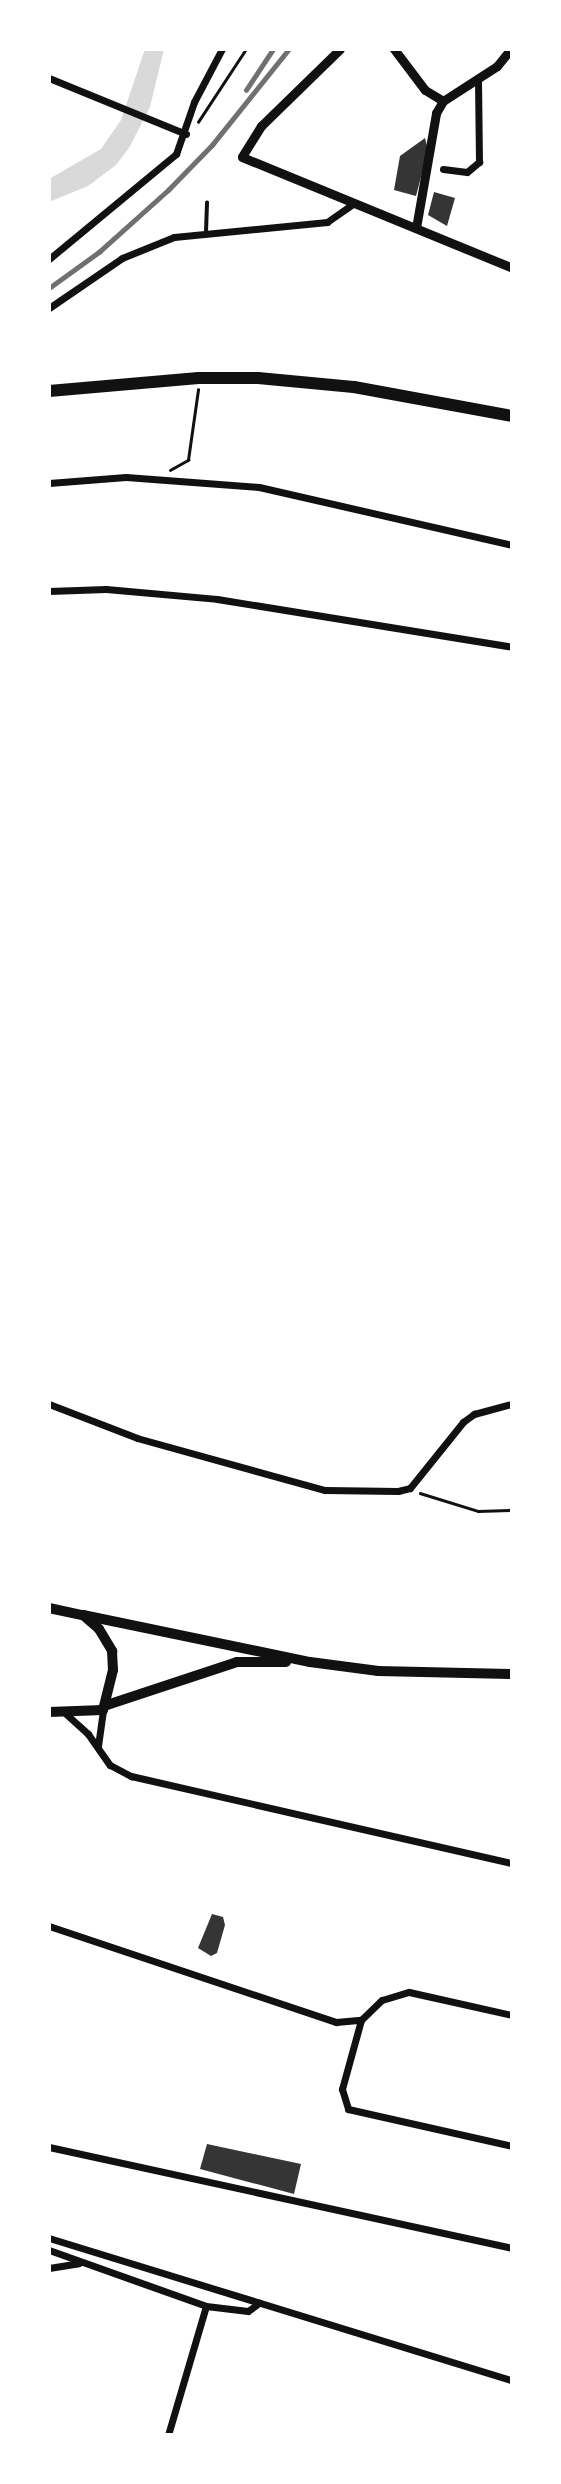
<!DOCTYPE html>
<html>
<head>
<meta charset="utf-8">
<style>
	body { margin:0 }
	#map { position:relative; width:561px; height:2484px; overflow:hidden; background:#fff; font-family:Jost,sans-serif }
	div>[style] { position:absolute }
	.water>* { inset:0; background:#d9d9d9 }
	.building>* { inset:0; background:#353535 }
	.path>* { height:2.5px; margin:-1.25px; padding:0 1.25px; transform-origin:1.25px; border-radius:1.25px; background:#111 }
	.service>* { height:3.5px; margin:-1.75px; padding:0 1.75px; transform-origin:1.75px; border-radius:1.75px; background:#111 }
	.minor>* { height:7px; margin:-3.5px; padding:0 3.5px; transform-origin:3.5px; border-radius:3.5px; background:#111 }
	.tertiary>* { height:9px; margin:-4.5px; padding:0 4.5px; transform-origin:4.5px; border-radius:4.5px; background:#111 }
	.secondary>* { height:10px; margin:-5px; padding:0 5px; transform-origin:5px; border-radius:5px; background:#111 }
	.primary>* { height:12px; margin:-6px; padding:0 6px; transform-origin:6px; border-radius:6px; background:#111 }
	.rail>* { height:4.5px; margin:-2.25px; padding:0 2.25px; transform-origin:2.25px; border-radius:2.25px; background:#707070 }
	span { translate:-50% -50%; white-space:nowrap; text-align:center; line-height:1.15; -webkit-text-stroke:7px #fff; paint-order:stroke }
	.frame { position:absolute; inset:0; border:51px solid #fff; pointer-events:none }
</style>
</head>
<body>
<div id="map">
	<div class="water">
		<i style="clip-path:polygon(145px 49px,164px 49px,150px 107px,129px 148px,116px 165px,88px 186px,49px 202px,49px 179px,101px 149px,121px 120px)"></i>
	</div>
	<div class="building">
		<i style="clip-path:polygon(425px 138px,428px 150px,416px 196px,394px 190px,400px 156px)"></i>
		<i style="clip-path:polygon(434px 192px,455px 198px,447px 226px,428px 215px)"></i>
		<i style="clip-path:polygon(212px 1914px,223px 1917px,225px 1925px,217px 1953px,211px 1956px,198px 1948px)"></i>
		<i style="clip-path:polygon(207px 2144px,301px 2164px,294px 2194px,200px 2169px)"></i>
	</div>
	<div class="path">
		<i style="left:198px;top:122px;width:87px;rotate:-56.7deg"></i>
		<i style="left:170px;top:470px;width:21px;rotate:-29deg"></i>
		<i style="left:188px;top:460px;width:71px;rotate:-81.9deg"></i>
		<i style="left:420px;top:1493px;width:61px;rotate:17.2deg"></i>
		<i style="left:478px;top:1511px;width:34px;rotate:-2deg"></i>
	</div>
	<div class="service">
		<i style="left:206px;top:232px;width:29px;rotate:-88deg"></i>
	</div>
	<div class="minor">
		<i style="left:49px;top:78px;width:148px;rotate:22.2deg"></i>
		<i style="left:443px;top:169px;width:24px;rotate:7deg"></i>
		<i style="left:467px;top:172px;width:16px;rotate:-40deg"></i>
		<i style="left:479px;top:162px;width:83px;rotate:-90.7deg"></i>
		<i style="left:49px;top:259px;width:165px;rotate:-39.6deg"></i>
		<i style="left:176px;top:154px;width:55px;rotate:-70.9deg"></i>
		<i style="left:194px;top:102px;width:60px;rotate:-62.2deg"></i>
		<i style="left:49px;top:308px;width:88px;rotate:-34.4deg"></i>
		<i style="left:122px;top:258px;width:56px;rotate:-22deg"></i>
		<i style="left:174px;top:237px;width:154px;rotate:-5.6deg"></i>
		<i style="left:327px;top:222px;width:33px;rotate:-35deg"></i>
		<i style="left:49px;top:483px;width:77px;rotate:-4.5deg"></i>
		<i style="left:126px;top:477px;width:133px;rotate:4.3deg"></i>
		<i style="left:259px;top:487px;width:260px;rotate:12.9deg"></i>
		<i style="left:49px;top:591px;width:57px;rotate:-2deg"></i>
		<i style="left:106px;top:589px;width:111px;rotate:5.1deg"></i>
		<i style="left:217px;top:599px;width:299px;rotate:9.2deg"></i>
		<i style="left:49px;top:1404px;width:94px;rotate:21.1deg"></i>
		<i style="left:137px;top:1438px;width:195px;rotate:15.5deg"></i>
		<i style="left:325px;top:1490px;width:73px;rotate:0.8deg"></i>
		<i style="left:398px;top:1491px;width:12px;rotate:-14deg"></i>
		<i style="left:410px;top:1488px;width:85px;rotate:-51.2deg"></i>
		<i style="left:463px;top:1422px;width:14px;rotate:-36deg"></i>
		<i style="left:474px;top:1414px;width:39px;rotate:-15deg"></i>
		<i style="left:66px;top:1714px;width:30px;rotate:42deg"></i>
		<i style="left:88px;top:1734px;width:38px;rotate:55deg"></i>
		<i style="left:110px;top:1765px;width:24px;rotate:28deg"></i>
		<i style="left:131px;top:1776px;width:391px;rotate:12.9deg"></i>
		<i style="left:98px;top:1746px;width:36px;rotate:-82deg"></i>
		<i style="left:49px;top:1926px;width:303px;rotate:18.5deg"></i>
		<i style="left:336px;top:2022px;width:25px;rotate:-5deg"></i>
		<i style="left:361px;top:2020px;width:29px;rotate:-44deg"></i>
		<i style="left:382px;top:2000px;width:28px;rotate:-17deg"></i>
		<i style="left:409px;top:1992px;width:106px;rotate:12.6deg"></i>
		<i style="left:361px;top:2020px;width:72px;rotate:105.4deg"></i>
		<i style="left:342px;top:2089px;width:21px;rotate:73deg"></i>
		<i style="left:348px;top:2109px;width:168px;rotate:12.7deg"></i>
		<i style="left:49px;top:2147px;width:474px;rotate:12.3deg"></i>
		<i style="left:49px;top:2238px;width:484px;rotate:17.1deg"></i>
		<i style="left:49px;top:2250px;width:167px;rotate:19.6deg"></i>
		<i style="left:49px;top:2268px;width:30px;rotate:-9deg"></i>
		<i style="left:168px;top:2435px;width:134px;rotate:-73.6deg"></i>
		<i style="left:206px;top:2306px;width:42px;rotate:6.8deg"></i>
		<i style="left:248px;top:2311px;width:14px;rotate:-36deg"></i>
	</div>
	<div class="tertiary">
		<i style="left:340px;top:49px;width:110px;rotate:135.7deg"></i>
		<i style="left:261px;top:126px;width:36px;rotate:122deg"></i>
		<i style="left:242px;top:157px;width:292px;rotate:22.3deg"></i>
		<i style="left:394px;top:49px;width:51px;rotate:52.9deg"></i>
		<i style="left:425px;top:90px;width:21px;rotate:31deg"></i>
		<i style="left:416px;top:228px;width:117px;rotate:-80.1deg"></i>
		<i style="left:436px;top:113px;width:14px;rotate:-60deg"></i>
		<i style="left:443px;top:101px;width:64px;rotate:-32.9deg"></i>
		<i style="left:497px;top:66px;width:22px;rotate:-51deg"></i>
	</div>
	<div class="secondary">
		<i style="left:49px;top:1608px;width:35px;rotate:12deg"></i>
		<i style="left:83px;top:1615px;width:21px;rotate:41deg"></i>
		<i style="left:99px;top:1629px;width:26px;rotate:59deg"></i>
		<i style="left:112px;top:1651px;width:19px;rotate:87deg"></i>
		<i style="left:113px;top:1670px;width:41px;rotate:104deg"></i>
		<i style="left:103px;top:1710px;width:54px;rotate:177.9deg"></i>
		<i style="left:83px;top:1615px;width:232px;rotate:11.7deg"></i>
		<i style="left:310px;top:1662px;width:69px;rotate:7.5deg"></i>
		<i style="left:378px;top:1671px;width:134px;rotate:1.3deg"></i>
		<i style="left:107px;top:1705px;width:137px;rotate:-18.3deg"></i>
		<i style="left:237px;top:1662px;width:49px"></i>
	</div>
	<div class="primary">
		<i style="left:49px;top:391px;width:150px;rotate:-5deg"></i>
		<i style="left:198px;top:378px;width:60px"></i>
		<i style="left:258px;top:378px;width:96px;rotate:5.4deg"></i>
		<i style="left:354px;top:387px;width:161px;rotate:10.4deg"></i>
	</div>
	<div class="rail">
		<i style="left:246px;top:90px;width:49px;rotate:-56.6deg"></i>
		<i style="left:49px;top:288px;width:62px;rotate:-35.8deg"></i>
		<i style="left:99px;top:252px;width:93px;rotate:-41.9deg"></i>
		<i style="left:168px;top:190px;width:63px;rotate:-45.6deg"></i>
		<i style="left:212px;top:145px;width:123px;rotate:-51.3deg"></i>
	</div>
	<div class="frame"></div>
</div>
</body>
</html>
